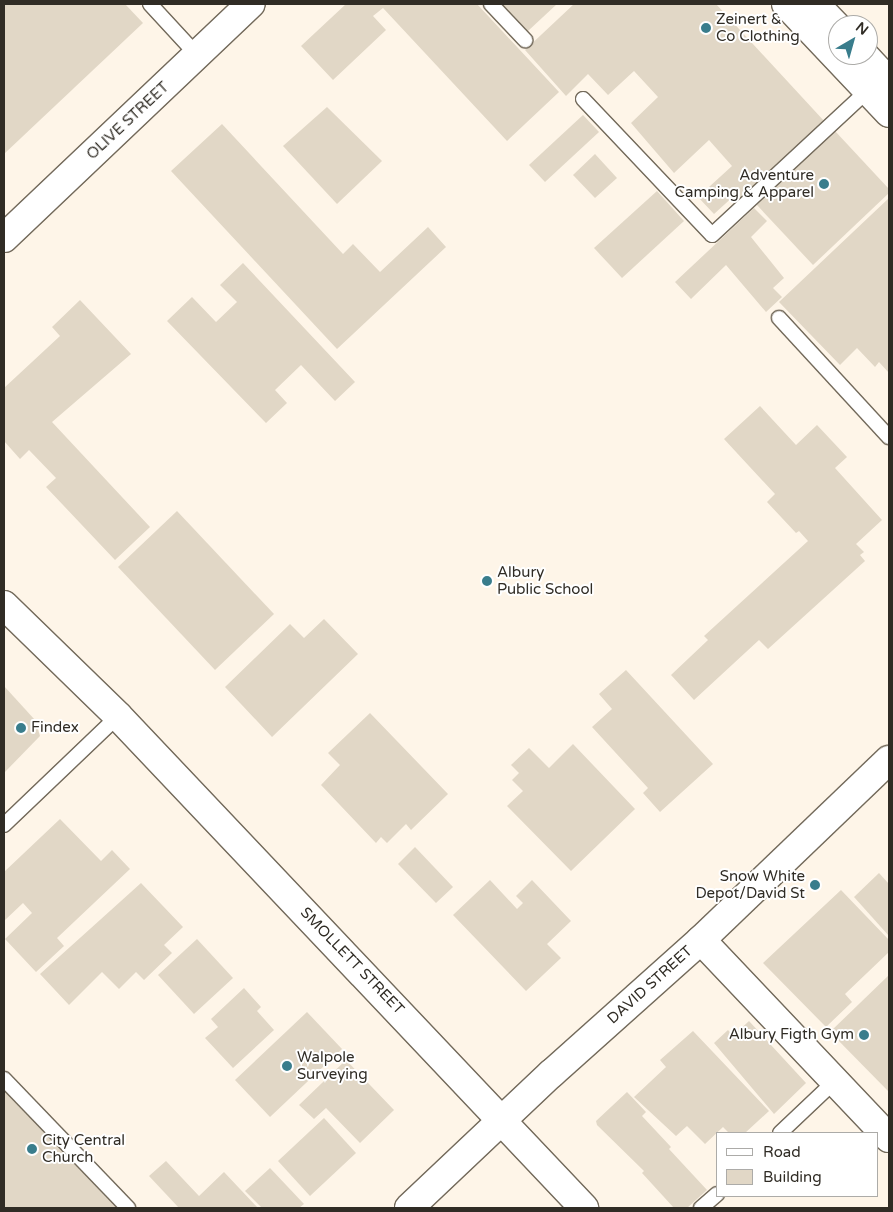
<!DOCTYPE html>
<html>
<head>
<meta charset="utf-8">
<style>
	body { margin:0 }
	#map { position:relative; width:893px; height:1212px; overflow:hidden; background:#fef5e8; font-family:"Varela Round",sans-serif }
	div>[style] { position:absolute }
	.building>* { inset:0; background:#e1d7c6 }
	.roads { filter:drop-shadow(1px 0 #736a5b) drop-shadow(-1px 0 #736a5b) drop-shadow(0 1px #736a5b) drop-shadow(0 -1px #736a5b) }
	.service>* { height:14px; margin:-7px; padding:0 7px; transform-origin:7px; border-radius:7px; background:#fff }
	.minor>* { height:28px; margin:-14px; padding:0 14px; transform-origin:14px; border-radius:14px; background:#fff }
	.tertiary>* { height:28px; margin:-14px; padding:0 14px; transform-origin:14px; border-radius:14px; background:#fff }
	.secondary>* { height:28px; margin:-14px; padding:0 14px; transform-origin:14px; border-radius:14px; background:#fff }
	.dots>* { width:14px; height:14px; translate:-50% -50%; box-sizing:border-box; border:2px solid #fff; border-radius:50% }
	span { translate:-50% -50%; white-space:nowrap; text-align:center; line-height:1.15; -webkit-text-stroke:4px #fff; paint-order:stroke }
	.poi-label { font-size:15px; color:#302c25 }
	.left { translate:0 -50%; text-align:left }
	.right { translate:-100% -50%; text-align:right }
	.street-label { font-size:15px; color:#302c25 }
	.frame { position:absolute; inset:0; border:5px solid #302c25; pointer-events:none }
	.legend { position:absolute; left:716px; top:1132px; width:162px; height:65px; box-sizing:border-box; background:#fff; border:1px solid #acaba8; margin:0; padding:6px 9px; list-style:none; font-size:15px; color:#302c25 }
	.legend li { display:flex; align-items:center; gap:10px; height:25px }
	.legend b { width:25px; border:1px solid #acaba8 }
	.north { position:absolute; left:828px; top:15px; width:50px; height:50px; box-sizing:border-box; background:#fff; border:1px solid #acaba8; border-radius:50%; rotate:38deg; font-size:14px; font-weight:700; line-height:20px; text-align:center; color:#302c25 }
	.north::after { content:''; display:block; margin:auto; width:18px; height:22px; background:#397d8c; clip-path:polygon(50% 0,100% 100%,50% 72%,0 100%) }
</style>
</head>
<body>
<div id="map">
	<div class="building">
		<i style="clip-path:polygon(4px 4px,125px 4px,143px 23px,4px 154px)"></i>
		<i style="clip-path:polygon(346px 4px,477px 4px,559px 92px,507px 141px,383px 8px,373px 16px,386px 30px,333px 80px,301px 46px)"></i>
		<i style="clip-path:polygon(502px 4px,557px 4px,528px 31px)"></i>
		<i style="clip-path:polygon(574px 4px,716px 4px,825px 122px,742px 200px,736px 194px,714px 214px,698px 197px,732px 166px,709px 140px,674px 173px,631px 123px,658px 97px,634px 71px,608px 95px,588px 74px,566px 96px,525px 50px)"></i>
		<i style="clip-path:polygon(327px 107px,382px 161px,337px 204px,283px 146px)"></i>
		<i style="clip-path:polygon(583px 115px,599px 132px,545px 182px,529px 165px)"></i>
		<i style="clip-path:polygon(222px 124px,343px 254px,353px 244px,380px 272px,428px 227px,446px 247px,337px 349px,171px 171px)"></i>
		<i style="clip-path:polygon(835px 131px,889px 189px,889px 193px,813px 265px,756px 204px)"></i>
		<i style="clip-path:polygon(595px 154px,617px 178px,595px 198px,573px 175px)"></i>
		<i style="clip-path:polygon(657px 191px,684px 221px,622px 278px,594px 248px)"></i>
		<i style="clip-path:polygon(889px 198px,889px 373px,879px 362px,875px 367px,857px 348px,840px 365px,779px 302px)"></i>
		<i style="clip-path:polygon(754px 208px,767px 221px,751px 237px,784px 278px,773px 288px,782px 297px,766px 312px,726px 265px,691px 299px,675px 282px)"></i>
		<i style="clip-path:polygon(243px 263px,355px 382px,335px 401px,301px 365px,275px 390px,287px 403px,266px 423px,167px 321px,192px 297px,216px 322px,237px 302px,220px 285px)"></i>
		<i style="clip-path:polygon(80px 300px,131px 354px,52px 422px,150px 527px,115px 560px,46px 487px,56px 478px,29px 450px,20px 459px,4px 441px,4px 388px,60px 336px,52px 327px)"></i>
		<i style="clip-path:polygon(760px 406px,796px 445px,817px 425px,847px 457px,835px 468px,882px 520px,856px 544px,864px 552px,860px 555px,865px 561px,768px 649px,759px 640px,694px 700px,671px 675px,708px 640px,704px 636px,808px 541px,799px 531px,796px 533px,767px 502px,775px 494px,724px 439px)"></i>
		<i style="clip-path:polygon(177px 511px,274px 614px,215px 670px,118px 567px)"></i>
		<i style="clip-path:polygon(324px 619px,358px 654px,272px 737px,225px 687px,290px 624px,304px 638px)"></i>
		<i style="clip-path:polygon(626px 670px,713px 764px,660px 812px,643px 793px,648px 788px,592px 727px,612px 709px,599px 694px)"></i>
		<i style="clip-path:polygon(4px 686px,35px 720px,40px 736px,4px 773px)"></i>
		<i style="clip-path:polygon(370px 713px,448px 794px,411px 830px,406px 824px,387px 843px,381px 837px,376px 843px,321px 785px,340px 765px,328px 753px)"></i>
		<i style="clip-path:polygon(573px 744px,635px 809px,571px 871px,507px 806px,523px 791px,512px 780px,519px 773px,511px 765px,529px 748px,549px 768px)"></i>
		<i style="clip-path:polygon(60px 819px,101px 861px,112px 850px,130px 869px,57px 938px,64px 946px,36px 972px,5px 939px,32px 913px,23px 903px,4px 921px,4px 872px)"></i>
		<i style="clip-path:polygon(415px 847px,453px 887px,436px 903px,398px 864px)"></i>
		<i style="clip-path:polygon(879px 873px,889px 884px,889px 936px,854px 897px)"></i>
		<i style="clip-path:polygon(490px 880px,517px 909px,523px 903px,516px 896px,532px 880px,571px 921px,547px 944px,561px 958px,526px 991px,453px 915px)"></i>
		<i style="clip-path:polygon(141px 883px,183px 927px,164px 945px,172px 953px,144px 980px,136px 972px,119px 989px,102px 972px,69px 1005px,40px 974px)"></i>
		<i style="clip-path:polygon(841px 890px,889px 940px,889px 952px,845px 994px,852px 1002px,826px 1027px,763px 963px)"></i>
		<i style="clip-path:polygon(197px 939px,233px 978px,194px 1014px,158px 975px)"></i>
		<i style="clip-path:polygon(889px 975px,889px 1092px,830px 1032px)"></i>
		<i style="clip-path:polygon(244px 988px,261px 1007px,257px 1011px,274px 1030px,233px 1068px,205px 1038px,218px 1027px,211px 1019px)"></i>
		<i style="clip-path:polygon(307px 1012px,342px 1049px,270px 1117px,235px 1080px)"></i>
		<i style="clip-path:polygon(749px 1021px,806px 1083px,774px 1114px,714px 1043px,728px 1030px,733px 1036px)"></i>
		<i style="clip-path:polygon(693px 1031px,769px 1111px,745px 1133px,729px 1133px,723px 1127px,705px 1144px,687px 1126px,676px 1136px,634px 1097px,666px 1067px,660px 1060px)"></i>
		<i style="clip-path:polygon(346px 1060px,394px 1110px,360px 1143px,326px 1108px,314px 1119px,299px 1105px)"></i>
		<i style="clip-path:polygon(4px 1090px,119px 1208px,4px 1208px)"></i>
		<i style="clip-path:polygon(627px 1092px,646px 1112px,642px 1116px,671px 1147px,669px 1149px,707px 1190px,687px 1208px,674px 1208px,642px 1173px,644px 1171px,597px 1125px,596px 1121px)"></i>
		<i style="clip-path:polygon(324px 1118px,356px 1153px,310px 1196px,278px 1161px)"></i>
		<i style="clip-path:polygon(166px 1161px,199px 1196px,224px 1172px,258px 1208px,179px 1208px,149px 1176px)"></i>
		<i style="clip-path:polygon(270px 1168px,304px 1204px,299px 1208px,262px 1208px,245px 1191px)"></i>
	</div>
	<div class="roads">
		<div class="service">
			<i style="left:150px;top:4px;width:69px;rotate:47.3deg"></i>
			<i style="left:491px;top:4px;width:50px;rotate:46.6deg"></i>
			<i style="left:583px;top:99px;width:187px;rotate:46.5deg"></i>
			<i style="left:712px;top:235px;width:213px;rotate:-42.9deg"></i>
			<i style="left:779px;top:318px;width:162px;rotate:47.3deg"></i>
			<i style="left:4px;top:825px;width:158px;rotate:-43.7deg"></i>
			<i style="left:4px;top:1079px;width:179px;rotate:46.1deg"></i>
			<i style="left:780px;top:1133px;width:76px;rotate:-43.4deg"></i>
			<i style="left:701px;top:1208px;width:21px;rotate:-41deg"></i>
		</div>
		<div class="minor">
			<i style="left:701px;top:940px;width:273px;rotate:46.5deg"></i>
		</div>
		<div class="tertiary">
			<i style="left:4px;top:238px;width:340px;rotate:-43.5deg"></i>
			<i style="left:4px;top:605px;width:159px;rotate:44.2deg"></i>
			<i style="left:118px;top:716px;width:678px;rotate:46.55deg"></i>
		</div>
		<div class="secondary">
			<i style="left:786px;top:4px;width:150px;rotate:46.6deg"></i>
			<i style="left:815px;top:4px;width:33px;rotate:46deg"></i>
			<i style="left:864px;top:55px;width:37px;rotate:47deg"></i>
			<i style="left:409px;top:1208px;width:197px;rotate:-43.4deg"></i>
			<i style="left:552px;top:1073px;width:200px;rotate:-41.8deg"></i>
			<i style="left:701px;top:940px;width:260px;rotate:-43.8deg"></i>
		</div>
	</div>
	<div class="dots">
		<i style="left:706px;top:28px;background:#397d8c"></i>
		<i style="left:824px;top:184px;background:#397d8c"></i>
		<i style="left:487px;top:581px;background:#397d8c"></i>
		<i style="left:21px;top:728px;background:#397d8c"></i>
		<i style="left:815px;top:885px;background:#397d8c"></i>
		<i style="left:864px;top:1035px;background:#397d8c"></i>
		<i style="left:287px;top:1066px;background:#397d8c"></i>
		<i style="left:32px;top:1149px;background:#397d8c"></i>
	</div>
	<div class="poi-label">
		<span class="left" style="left:716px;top:28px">Zeinert &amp;<br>Co Clothing</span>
		<span class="right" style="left:814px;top:184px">Adventure<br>Camping &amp; Apparel</span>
		<span class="left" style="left:497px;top:581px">Albury<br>Public School</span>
		<span class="left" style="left:31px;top:728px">Findex</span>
		<span class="right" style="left:805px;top:885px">Snow White<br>Depot/David St</span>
		<span class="right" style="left:854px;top:1035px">Albury Figth Gym</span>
		<span class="left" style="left:297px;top:1066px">Walpole<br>Surveying</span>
		<span class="left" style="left:42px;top:1149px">City Central<br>Church</span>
	</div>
	<div class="street-label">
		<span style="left:128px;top:121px;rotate:-43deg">OLIVE STREET</span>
		<span style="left:352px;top:961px;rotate:46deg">SMOLLETT STREET</span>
		<span style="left:650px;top:985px;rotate:-42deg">DAVID STREET</span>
	</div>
	<div class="frame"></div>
	<ul class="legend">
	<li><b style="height:6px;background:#fff"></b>Road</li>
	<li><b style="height:14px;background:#e1d7c6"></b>Building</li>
	</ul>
	<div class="north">N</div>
</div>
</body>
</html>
